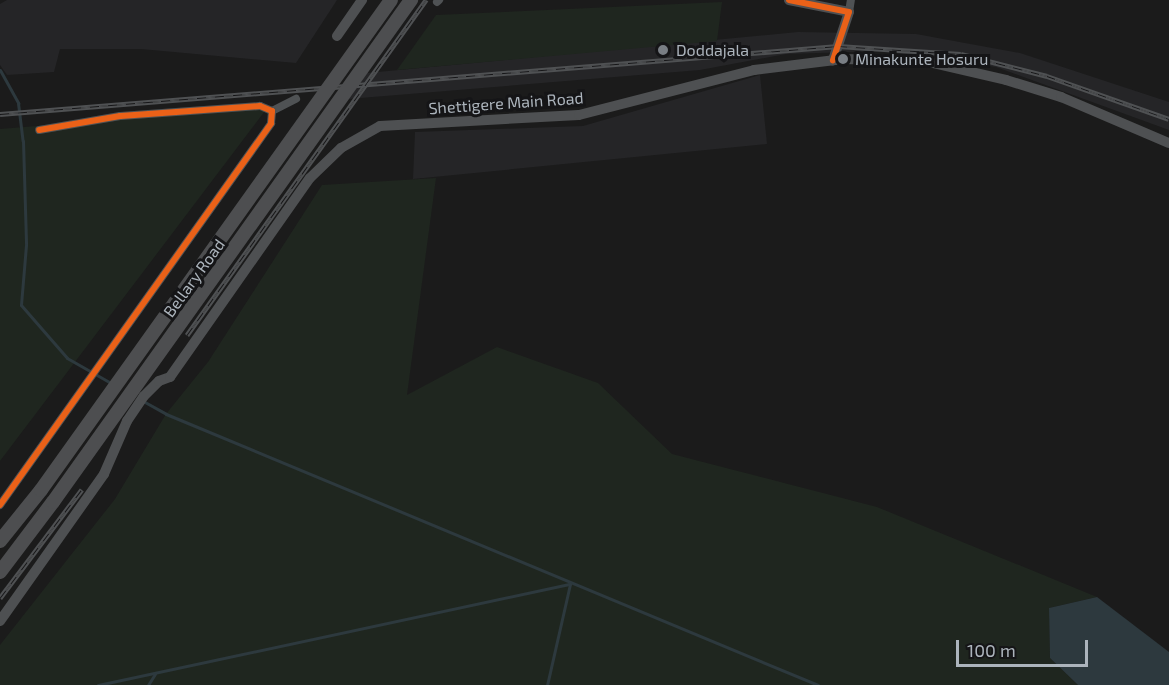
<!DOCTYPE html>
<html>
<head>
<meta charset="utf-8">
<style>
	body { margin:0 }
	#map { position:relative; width:1169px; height:685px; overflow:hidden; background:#1b1b1b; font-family:"Exo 2",sans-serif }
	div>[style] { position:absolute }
	.built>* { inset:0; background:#252527 }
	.green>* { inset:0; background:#1f261f }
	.water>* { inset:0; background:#2d393e }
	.stream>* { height:3px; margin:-1.5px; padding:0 1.5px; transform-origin:1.5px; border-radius:1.5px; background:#2d393e }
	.street>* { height:8px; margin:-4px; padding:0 4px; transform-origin:4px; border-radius:4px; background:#4f5254 }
	.secondary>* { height:10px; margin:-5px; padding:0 5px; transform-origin:5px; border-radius:5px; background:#4e5052 }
	.highway>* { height:14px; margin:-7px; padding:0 7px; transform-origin:7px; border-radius:7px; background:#4d4e50 }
	.rail>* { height:5px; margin-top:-2.5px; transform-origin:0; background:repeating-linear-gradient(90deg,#151517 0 9px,#4f5153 0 18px); box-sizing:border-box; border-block:2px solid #4f5153 }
	.highway-bridge>* { height:14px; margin:-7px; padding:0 7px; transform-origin:7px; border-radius:7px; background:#4d4e50 }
	.cycleway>* { height:6px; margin:-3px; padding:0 3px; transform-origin:3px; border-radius:3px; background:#ea6118 }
	.dots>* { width:16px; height:16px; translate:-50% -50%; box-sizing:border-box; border:3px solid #151517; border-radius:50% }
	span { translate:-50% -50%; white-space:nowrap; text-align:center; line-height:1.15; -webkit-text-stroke:6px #151517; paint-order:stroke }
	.poi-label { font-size:16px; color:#acb4bc }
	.left { translate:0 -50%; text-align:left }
	.street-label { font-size:16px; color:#acb4bc }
	.scale { position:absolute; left:956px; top:640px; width:132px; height:27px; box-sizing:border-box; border:3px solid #acb4bc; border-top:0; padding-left:8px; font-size:18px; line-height:21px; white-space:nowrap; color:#acb4bc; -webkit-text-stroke:4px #151517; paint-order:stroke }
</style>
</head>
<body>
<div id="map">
	<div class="built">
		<i style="clip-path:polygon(7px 0,337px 0,296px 63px,141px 49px,60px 49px,54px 72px,7px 75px,0 65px,0 4px)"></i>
		<i style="clip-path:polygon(798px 32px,916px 34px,1020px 53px,1169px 102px,1169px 130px,996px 67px,882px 51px,786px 54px,700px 70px,348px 99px,367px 73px)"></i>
		<i style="clip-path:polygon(760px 75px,767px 144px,413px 179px,415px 132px,583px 126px)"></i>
	</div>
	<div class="green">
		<i style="clip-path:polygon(722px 2px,717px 41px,397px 70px,436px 15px)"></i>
		<i style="clip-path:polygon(268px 107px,0 461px,0 129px)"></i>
		<i style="clip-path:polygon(436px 178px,407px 395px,497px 347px,598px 383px,672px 454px,877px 507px,1097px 597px,1049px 608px,1050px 658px,1078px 685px,0 685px,0 645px,115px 499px,166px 414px,208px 362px,322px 185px)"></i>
	</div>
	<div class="water">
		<i style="clip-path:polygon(1097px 597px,1169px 652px,1169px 685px,1078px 685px,1050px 658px,1049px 608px)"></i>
	</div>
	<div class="stream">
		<i style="left:0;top:70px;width:38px;rotate:61deg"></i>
		<i style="left:18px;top:103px;width:38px;rotate:83deg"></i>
		<i style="left:23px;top:141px;width:104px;rotate:88.3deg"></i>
		<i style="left:26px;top:245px;width:60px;rotate:94.8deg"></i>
		<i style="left:21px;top:305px;width:70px;rotate:49deg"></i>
		<i style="left:67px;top:358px;width:51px;rotate:29.6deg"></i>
		<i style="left:143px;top:401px;width:26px;rotate:29deg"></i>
		<i style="left:166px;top:414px;width:706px;rotate:22.57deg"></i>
		<i style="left:98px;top:685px;width:483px;rotate:-12.1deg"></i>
		<i style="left:570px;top:584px;width:104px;rotate:102.8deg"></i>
		<i style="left:148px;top:685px;width:13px;rotate:-58deg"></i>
	</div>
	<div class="street">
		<i style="left:437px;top:2px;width:3px;rotate:-45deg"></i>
		<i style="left:849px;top:12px;width:12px;rotate:-81deg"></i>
		<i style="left:272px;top:111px;width:27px;rotate:-27deg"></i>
		<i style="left:0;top:505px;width:468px;rotate:-54.6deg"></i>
		<i style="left:271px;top:123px;width:12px;rotate:-85deg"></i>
		<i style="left:272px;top:111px;width:13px;rotate:-157deg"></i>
		<i style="left:260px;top:106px;width:140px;rotate:175.9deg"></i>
		<i style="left:120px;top:116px;width:82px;rotate:170.2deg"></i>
	</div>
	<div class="secondary">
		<i style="left:789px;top:0;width:61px;rotate:11.3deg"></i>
		<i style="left:849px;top:12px;width:51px;rotate:108.4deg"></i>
		<i style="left:337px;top:36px;width:44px;rotate:-55.2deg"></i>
		<i style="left:0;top:621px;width:180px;rotate:-54.7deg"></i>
		<i style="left:104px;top:474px;width:58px;rotate:-66.5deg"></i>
		<i style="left:127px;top:421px;width:30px;rotate:-56deg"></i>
		<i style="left:144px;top:396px;width:21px;rotate:-45deg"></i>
		<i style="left:159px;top:381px;width:12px;rotate:-20deg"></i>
		<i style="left:170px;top:377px;width:243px;rotate:-54.9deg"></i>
		<i style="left:310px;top:178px;width:43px;rotate:-44.1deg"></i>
		<i style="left:341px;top:148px;width:45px;rotate:-29.4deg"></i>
		<i style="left:380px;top:126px;width:199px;rotate:-3.2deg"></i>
		<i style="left:579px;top:115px;width:181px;rotate:-14.4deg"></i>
		<i style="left:754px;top:70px;width:90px;rotate:-7deg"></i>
		<i style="left:843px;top:59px;width:81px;rotate:1.4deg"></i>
		<i style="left:924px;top:61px;width:84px;rotate:13deg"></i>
		<i style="left:1006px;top:80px;width:58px;rotate:17.2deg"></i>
		<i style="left:1061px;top:97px;width:117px;rotate:23.1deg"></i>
	</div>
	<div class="highway">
		<i style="left:0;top:541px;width:65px;rotate:-51.2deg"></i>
		<i style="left:0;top:572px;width:88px;rotate:-52.9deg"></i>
	</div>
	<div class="rail">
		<i style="left:0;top:114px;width:841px;rotate:-4.64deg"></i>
		<i style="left:838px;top:46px;width:123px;rotate:3.7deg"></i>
		<i style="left:961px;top:54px;width:89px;rotate:14.3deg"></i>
		<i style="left:1047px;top:76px;width:129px;rotate:19.4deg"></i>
		<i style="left:187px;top:335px;width:412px;rotate:-54.5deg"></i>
		<i style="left:0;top:598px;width:136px;rotate:-53deg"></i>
	</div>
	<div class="highway-bridge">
		<i style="left:41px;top:490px;width:602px;rotate:-54.46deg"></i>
		<i style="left:53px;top:502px;width:617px;rotate:-54.51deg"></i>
	</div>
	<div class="cycleway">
		<i style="left:789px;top:0;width:61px;rotate:11.3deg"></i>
		<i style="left:849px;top:12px;width:51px;rotate:108.4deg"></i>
		<i style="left:0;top:505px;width:468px;rotate:-54.6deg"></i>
		<i style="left:271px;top:123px;width:12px;rotate:-85deg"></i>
		<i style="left:272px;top:111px;width:13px;rotate:-157deg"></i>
		<i style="left:260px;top:106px;width:140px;rotate:175.9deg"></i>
		<i style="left:120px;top:116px;width:82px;rotate:170.2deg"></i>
	</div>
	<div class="dots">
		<i style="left:663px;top:50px;background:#797e84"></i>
		<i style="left:843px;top:59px;background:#797e84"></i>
	</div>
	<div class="poi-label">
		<span class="left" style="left:676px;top:50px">Doddajala</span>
		<span class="left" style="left:855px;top:59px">Minakunte Hosuru</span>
	</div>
	<div class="street-label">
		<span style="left:506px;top:103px;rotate:-4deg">Shettigere Main Road</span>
		<span style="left:194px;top:278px;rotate:-54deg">Bellary Road</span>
	</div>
	<div class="scale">100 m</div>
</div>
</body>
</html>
